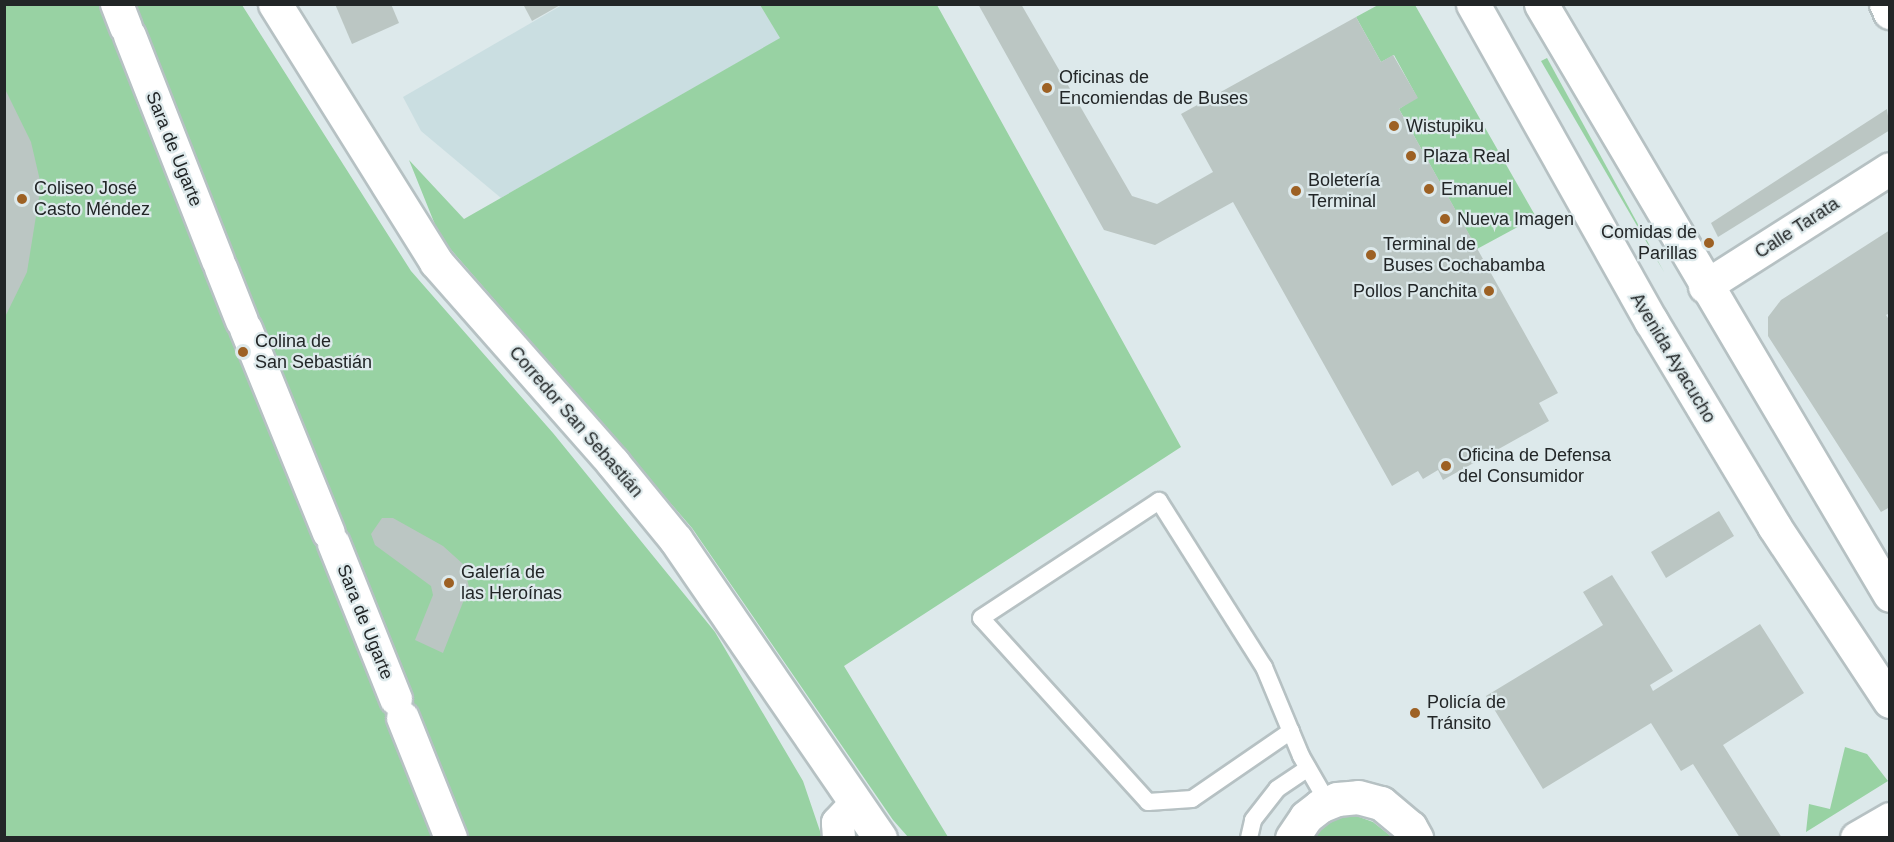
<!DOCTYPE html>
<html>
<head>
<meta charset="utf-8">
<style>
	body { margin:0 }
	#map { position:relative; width:1894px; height:842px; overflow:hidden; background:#dde9eb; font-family:Helvetica,sans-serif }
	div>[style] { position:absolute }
	.built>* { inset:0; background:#cadee1 }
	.green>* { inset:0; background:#98d2a3 }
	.building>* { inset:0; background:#bbc6c3 }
	.roads { filter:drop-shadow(2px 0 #b6c1c3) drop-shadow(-2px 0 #b6c1c3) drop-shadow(0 2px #b6c1c3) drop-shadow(0 -2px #b6c1c3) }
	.lane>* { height:16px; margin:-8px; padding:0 8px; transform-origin:8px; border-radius:8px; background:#fff }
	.street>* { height:32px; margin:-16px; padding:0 16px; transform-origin:16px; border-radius:16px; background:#fff }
	.secondary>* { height:33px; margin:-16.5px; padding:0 16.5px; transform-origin:16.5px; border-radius:16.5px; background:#fff }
	.primary>* { height:33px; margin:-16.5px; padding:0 16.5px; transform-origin:16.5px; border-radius:16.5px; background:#fff }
	.dots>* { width:16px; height:16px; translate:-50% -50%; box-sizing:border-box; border:3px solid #dde9eb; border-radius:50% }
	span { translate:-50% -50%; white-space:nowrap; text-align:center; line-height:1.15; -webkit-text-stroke:4.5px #dde9eb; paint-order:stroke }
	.poi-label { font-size:18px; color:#222627 }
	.left { translate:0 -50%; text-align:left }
	.right { translate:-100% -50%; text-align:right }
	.street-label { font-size:18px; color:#222627 }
	.frame { position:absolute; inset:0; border:6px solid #222627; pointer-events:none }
</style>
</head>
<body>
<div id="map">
	<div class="built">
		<i style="clip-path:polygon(562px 5px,760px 5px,781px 38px,501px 198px,421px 131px,403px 97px)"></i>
	</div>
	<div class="green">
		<i style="clip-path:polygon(4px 5px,242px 5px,411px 271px,553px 433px,715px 632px,803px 781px,822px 837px,5px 837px)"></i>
		<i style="clip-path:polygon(760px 5px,937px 5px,1181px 447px,844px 666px,948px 837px,908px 837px,893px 820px,692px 528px,440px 237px,409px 160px,464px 219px,780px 38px)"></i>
		<i style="clip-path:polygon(1378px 5px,1415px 5px,1536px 217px,1477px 249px,1399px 109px,1417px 97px,1394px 55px,1381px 62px,1356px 17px)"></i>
		<i style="clip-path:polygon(1547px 58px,1616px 184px,1664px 272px,1541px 61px)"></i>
		<i style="clip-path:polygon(1845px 747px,1867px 754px,1888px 781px,1806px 832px,1809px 804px,1830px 809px)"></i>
		<i style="clip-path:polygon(1351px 814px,1373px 822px,1392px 837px,1309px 838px,1319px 825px)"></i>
	</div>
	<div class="building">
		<i style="clip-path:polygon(335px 4px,391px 4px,399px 23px,352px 44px)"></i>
		<i style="clip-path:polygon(523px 4px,562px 4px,532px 21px)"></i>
		<i style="clip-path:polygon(978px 4px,1021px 4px,1132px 196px,1157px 204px,1213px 172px,1181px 114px,1356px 17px,1381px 62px,1393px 55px,1418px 98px,1399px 109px,1558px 393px,1539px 403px,1549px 421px,1443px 480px,1438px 470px,1423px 479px,1418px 471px,1392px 486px,1233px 202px,1155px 245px,1104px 230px)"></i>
		<i style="clip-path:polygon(4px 87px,31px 142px,41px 185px,27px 272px,4px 319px)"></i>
		<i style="clip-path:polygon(1887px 109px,1890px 130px,1718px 237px,1711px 223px)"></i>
		<i style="clip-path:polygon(1890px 230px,1890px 313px,1886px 315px,1890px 321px,1890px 507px,1881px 512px,1768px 336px,1768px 317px,1781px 300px)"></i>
		<i style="clip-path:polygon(1719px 511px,1734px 536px,1666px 578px,1651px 552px)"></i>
		<i style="clip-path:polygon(382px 518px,393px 518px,443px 546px,463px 564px,469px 587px,443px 653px,415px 640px,433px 595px,431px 586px,375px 545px,371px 534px)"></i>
		<i style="clip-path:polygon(1612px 575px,1673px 671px,1650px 685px,1653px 691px,1760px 624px,1804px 693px,1723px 745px,1782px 838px,1740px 838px,1693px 764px,1681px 771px,1651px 723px,1543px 789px,1486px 696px,1603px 625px,1583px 592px)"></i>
	</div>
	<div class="roads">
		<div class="lane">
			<i style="left:1291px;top:731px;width:120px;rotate:145.5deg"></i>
			<i style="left:1192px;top:799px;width:44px;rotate:176.1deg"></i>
			<i style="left:1148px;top:802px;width:248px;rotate:-132.2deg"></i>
			<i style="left:981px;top:618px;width:213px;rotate:-33.3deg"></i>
			<i style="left:1159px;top:501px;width:196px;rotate:57.7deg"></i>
			<i style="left:1264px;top:667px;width:96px;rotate:67.4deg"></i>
			<i style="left:1301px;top:756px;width:54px;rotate:60.1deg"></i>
			<i style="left:1249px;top:838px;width:18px;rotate:-77deg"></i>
			<i style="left:1253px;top:820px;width:39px;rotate:-52deg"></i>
			<i style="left:1277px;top:789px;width:37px;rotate:-34deg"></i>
		</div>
		<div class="street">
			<i style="left:117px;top:4px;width:25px;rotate:69deg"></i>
			<i style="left:1886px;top:4px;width:10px;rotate:66deg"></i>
			<i style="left:130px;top:36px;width:242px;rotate:68.6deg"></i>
			<i style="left:221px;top:268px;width:57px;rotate:68.4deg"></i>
			<i style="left:1705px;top:287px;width:219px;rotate:-32.5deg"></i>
			<i style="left:246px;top:329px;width:220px;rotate:67.9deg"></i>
			<i style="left:334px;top:544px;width:167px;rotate:68.2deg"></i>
			<i style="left:403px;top:718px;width:129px;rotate:68.2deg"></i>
			<i style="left:839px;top:838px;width:15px;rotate:-94deg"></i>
			<i style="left:838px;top:823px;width:26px;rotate:-47deg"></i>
		</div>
		<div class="secondary">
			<i style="left:275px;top:4px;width:304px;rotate:58deg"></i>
			<i style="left:436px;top:262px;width:268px;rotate:48.6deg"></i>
			<i style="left:613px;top:463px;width:99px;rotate:50.7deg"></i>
			<i style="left:676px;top:540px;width:361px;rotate:55.6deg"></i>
			<i style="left:1292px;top:838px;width:25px;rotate:-56deg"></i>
			<i style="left:1306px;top:817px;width:18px;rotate:-38deg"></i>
			<i style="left:1320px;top:806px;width:18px;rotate:-22deg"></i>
			<i style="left:1337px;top:799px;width:21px;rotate:-5deg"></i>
			<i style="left:1358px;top:797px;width:24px;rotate:15deg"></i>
			<i style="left:1381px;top:803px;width:38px;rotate:40deg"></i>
			<i style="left:1410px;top:827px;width:13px;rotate:61deg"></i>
			<i style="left:1857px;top:838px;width:38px;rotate:-30deg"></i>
		</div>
		<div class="primary">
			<i style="left:1473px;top:4px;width:364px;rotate:60.7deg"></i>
			<i style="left:1651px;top:321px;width:239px;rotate:59deg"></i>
			<i style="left:1774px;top:526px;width:210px;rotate:56.5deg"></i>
			<i style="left:1541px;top:4px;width:686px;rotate:59.44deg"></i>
		</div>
	</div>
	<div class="dots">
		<i style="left:1047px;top:88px;background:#9d6124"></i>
		<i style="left:1394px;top:126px;background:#9d6124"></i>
		<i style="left:1411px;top:156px;background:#9d6124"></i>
		<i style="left:1429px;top:189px;background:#9d6124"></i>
		<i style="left:1296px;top:191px;background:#9d6124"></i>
		<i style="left:22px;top:199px;background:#9d6124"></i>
		<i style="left:1445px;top:219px;background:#9d6124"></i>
		<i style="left:1709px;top:243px;background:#9d6124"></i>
		<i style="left:1371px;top:255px;background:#9d6124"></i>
		<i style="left:1489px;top:291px;background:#9d6124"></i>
		<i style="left:243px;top:352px;background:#9d6124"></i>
		<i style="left:1446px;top:466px;background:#9d6124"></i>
		<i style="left:449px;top:583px;background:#9d6124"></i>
		<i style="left:1415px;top:713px;background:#9d6124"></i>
	</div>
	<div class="poi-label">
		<span class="left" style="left:1059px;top:88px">Oficinas de<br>Encomiendas de Buses</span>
		<span class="left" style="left:1406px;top:126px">Wistupiku</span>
		<span class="left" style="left:1423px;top:156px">Plaza Real</span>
		<span class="left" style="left:1308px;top:191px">Boletería<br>Terminal</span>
		<span class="left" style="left:34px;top:199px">Coliseo José<br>Casto Méndez</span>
		<span class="left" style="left:1441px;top:189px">Emanuel</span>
		<span class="left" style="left:1457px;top:219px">Nueva Imagen</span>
		<span class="right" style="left:1697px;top:243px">Comidas de<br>Parillas</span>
		<span class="left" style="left:1383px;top:255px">Terminal de<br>Buses Cochabamba</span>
		<span class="right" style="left:1477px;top:291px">Pollos Panchita</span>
		<span class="left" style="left:255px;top:352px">Colina de<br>San Sebastián</span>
		<span class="left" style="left:1458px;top:466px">Oficina de Defensa<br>del Consumidor</span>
		<span class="left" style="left:461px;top:583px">Galería de<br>las Heroínas</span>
		<span class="left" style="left:1427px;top:713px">Policía de<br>Tránsito</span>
	</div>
	<div class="street-label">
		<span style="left:174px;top:149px;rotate:68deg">Sara de Ugarte</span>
		<span style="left:1797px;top:228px;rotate:-33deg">Calle Tarata</span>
		<span style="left:1673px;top:358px;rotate:59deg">Avenida Ayacucho</span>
		<span style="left:576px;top:422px;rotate:49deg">Corredor San Sebastián</span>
		<span style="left:365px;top:622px;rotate:68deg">Sara de Ugarte</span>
	</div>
	<div class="frame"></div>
</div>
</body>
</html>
